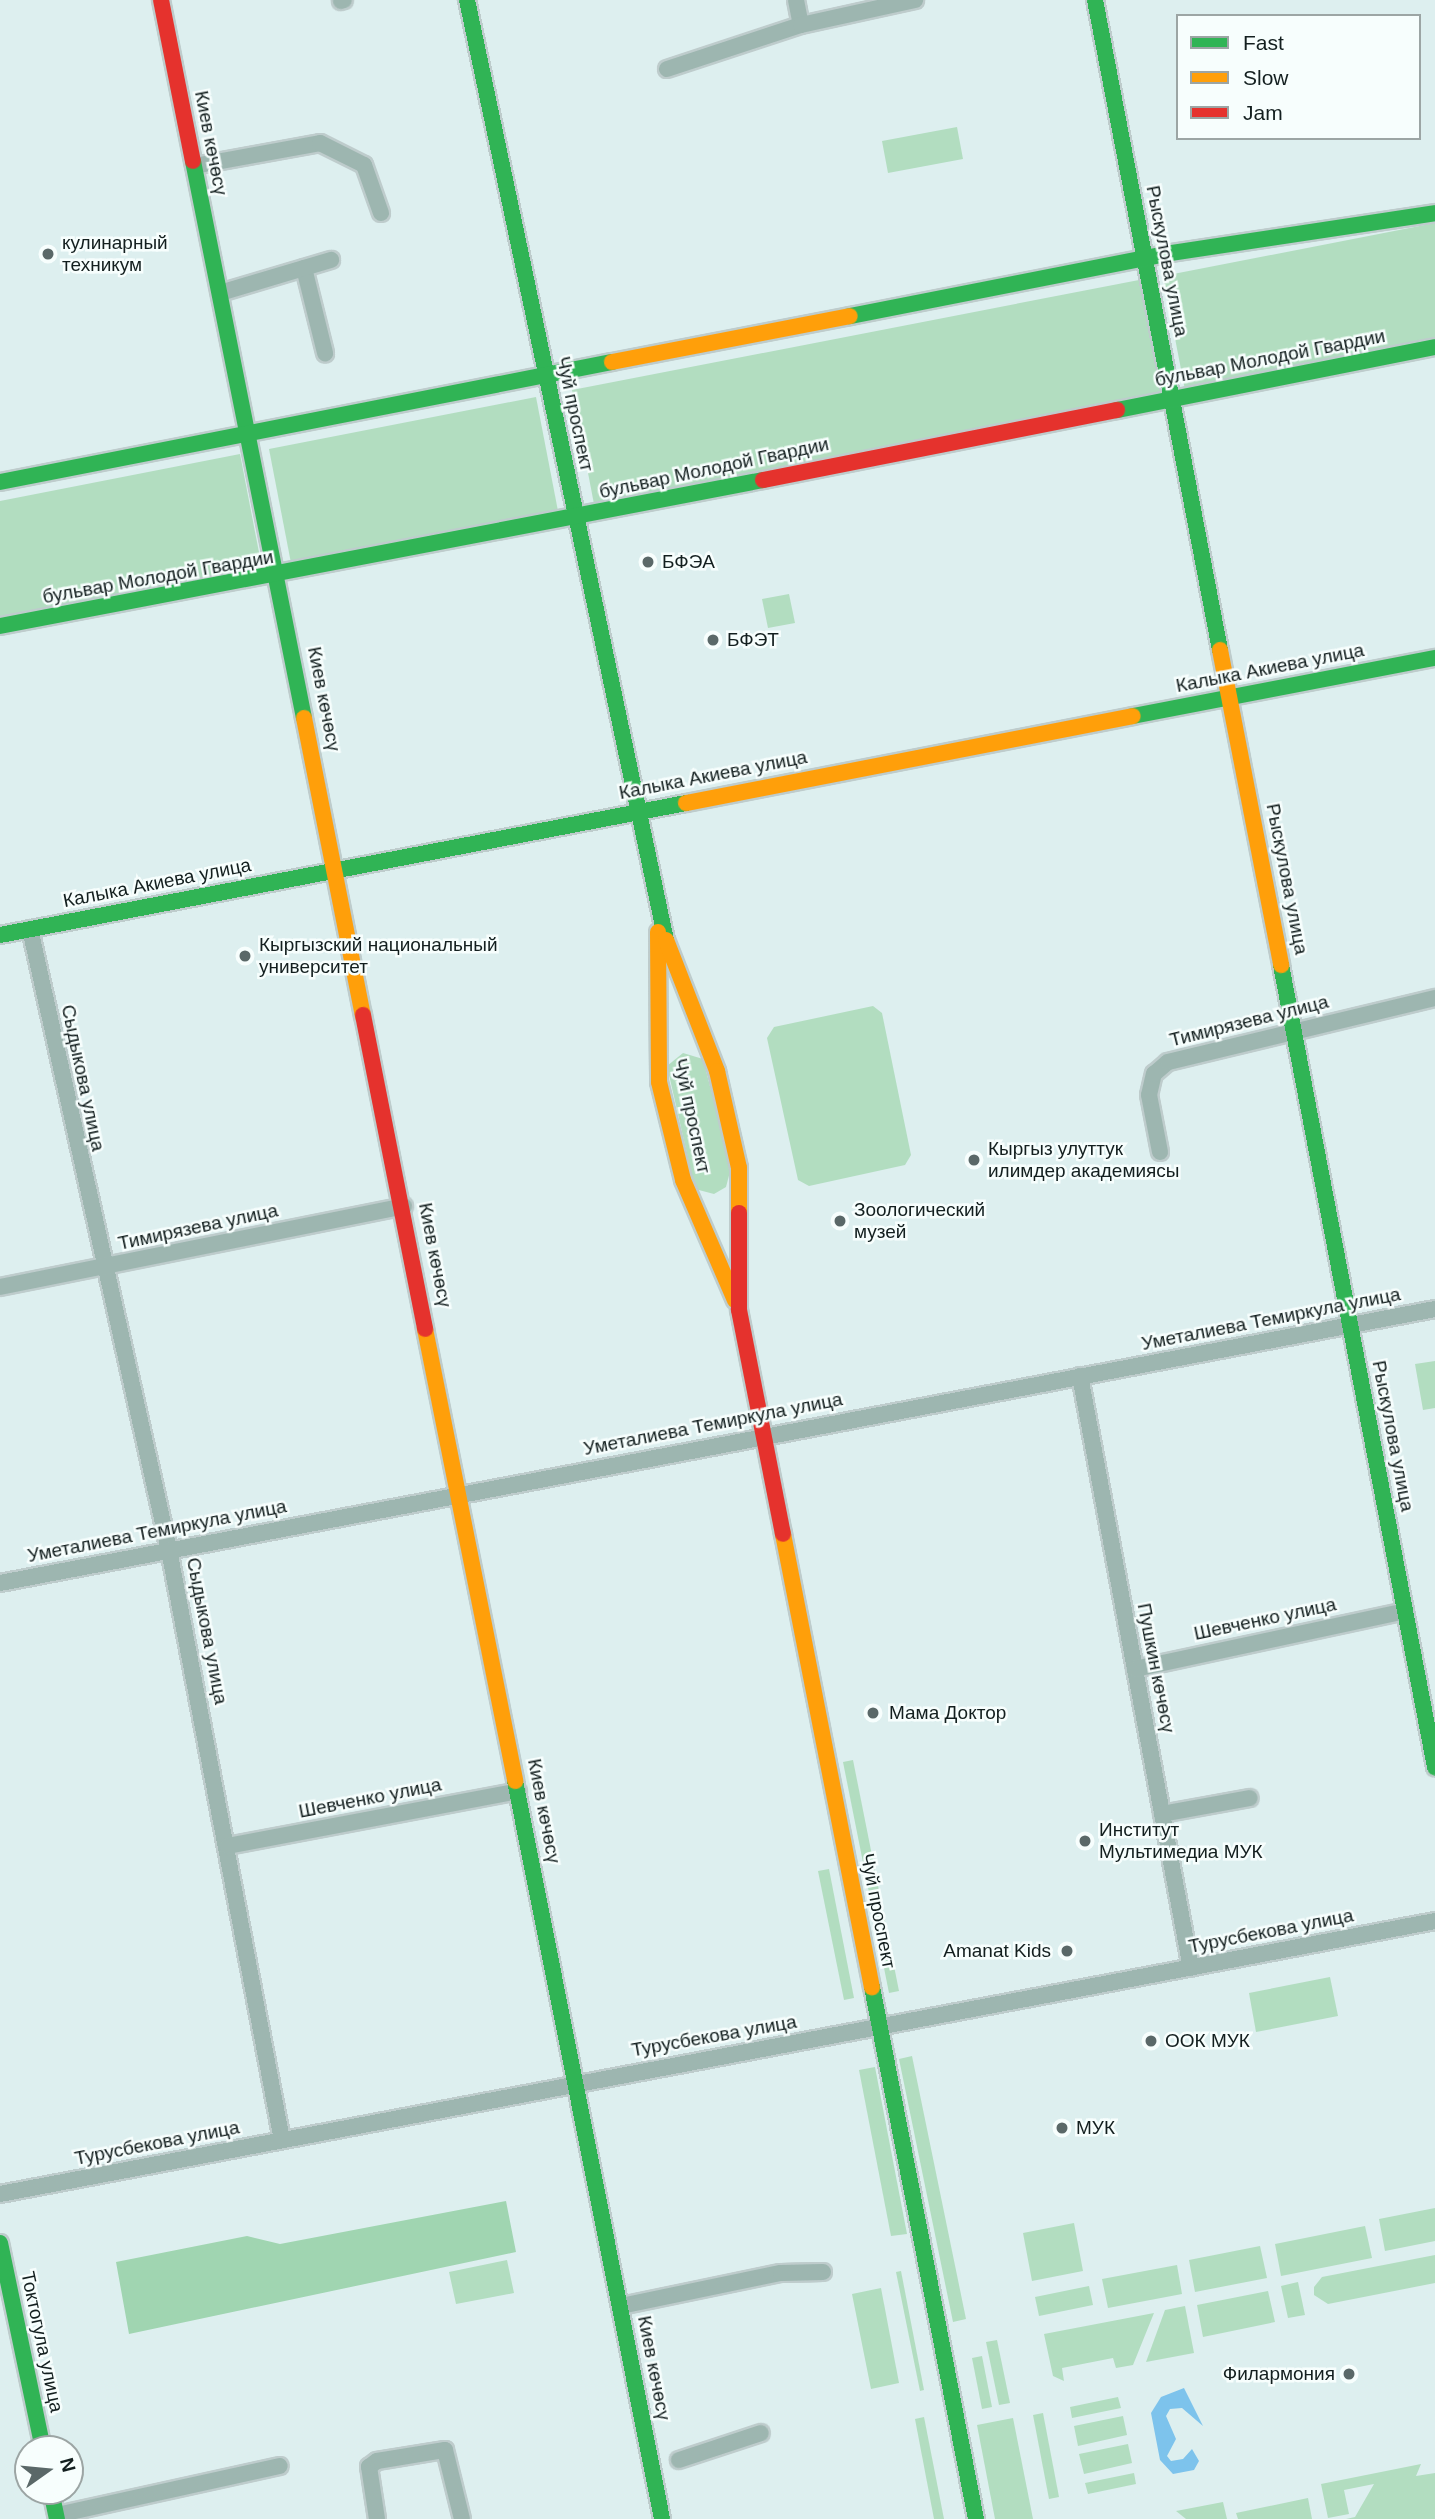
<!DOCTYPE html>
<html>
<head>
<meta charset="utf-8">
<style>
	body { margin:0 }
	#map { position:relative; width:1435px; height:2519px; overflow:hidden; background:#ddefef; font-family:Arial,sans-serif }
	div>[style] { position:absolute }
	.green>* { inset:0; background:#b2ddc0 }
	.forest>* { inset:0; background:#a0d5b1 }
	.water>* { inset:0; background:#7dc3ec }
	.roads { filter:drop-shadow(2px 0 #becccc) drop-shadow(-2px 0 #becccc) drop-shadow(0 2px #becccc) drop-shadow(0 -2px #becccc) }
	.street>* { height:16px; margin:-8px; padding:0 8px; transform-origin:8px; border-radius:8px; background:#9db6b0 }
	.fast>* { height:16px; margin:-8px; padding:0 8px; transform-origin:8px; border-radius:8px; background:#30b455 }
	.slow>* { height:16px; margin:-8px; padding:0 8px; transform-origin:8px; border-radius:8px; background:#ff9f0a }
	.jam>* { height:16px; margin:-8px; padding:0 8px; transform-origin:8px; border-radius:8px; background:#e5322d }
	.dots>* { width:19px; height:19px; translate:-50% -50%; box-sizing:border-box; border:4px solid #f7fefd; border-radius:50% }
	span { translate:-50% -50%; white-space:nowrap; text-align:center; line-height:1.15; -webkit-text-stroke:5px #f7fefd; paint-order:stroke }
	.street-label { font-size:19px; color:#131f1f }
	.poi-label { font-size:19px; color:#131f1f }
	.left { translate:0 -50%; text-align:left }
	.right { translate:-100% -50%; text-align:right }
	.legend { position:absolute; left:1176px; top:14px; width:245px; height:126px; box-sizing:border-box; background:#f7fefd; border:2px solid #9ca5a4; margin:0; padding:9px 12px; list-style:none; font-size:21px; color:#131f1f }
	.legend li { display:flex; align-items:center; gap:14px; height:35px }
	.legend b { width:35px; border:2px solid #9ca5a4 }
	.north { position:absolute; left:14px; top:2435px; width:70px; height:70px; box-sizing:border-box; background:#f7fefd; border:2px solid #9ca5a4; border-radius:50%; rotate:75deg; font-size:19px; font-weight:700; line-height:28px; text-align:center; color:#131f1f }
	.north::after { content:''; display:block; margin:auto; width:24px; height:32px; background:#5a6868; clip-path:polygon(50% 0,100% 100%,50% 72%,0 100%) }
</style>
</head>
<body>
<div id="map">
	<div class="green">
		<i style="clip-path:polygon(957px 127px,963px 159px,888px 173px,882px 141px)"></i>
		<i style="clip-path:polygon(1435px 223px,1435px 341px,1185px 390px,1163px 276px)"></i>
		<i style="clip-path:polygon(1139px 280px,1161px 394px,594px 504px,572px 390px)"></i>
		<i style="clip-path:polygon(536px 397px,558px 511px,291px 563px,269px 449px)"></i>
		<i style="clip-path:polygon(240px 454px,262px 568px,0 619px,0 501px)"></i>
		<i style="clip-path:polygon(789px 594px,795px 623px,768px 628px,762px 599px)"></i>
		<i style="clip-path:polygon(873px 1006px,882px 1013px,911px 1155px,905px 1165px,809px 1186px,798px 1180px,767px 1038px,774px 1027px)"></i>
		<i style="clip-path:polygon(683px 1053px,703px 1059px,731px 1168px,726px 1187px,714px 1194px,695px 1189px,667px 1066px)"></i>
		<i style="clip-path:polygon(1435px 1361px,1435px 1408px,1423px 1410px,1415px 1364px)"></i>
		<i style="clip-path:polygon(853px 1760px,899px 1991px,889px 1993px,843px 1762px)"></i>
		<i style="clip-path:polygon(829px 1869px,854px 1998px,844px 2000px,818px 1871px)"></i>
		<i style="clip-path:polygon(1330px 1977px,1338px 2016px,1256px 2032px,1249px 1993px)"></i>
		<i style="clip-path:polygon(912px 2056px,966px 2319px,953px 2322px,899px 2059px)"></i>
		<i style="clip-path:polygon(875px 2067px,907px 2234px,891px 2236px,859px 2070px)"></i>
		<i style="clip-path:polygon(1435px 2208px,1435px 2241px,1385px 2251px,1379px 2219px)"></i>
		<i style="clip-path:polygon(1074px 2223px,1083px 2271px,1032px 2281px,1023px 2233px)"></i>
		<i style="clip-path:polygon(1365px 2226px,1372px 2258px,1281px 2276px,1275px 2244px)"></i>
		<i style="clip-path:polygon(1260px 2246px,1267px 2278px,1195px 2292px,1189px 2260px)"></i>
		<i style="clip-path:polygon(1435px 2255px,1435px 2283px,1328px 2304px,1314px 2295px,1314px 2287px,1322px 2277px)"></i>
		<i style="clip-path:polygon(507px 2260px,514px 2293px,456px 2304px,449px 2272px)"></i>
		<i style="clip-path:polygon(1177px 2265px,1182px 2294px,1108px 2308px,1102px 2279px)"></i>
		<i style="clip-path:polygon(901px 2271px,924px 2390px,920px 2391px,896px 2272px)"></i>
		<i style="clip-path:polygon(1298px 2282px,1305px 2315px,1288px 2318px,1281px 2286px)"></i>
		<i style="clip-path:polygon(1089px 2286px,1093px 2305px,1039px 2316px,1035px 2297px)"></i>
		<i style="clip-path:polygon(881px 2288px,899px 2383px,871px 2389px,852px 2294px)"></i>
		<i style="clip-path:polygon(1268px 2291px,1275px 2322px,1203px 2337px,1197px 2305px)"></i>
		<i style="clip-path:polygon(1185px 2306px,1194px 2353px,1146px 2362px,1165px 2310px)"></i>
		<i style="clip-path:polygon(1154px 2313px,1133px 2365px,1116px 2368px,1113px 2358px,1062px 2368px,1064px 2381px,1053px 2376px,1044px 2334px)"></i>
		<i style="clip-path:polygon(997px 2340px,1010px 2403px,999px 2405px,986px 2342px)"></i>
		<i style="clip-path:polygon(982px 2356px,992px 2407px,982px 2409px,972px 2358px)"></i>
		<i style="clip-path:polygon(1118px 2397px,1121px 2408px,1072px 2418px,1070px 2407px)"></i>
		<i style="clip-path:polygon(1043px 2413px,1059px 2497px,1049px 2499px,1033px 2415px)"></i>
		<i style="clip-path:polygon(1123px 2416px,1127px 2435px,1078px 2446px,1074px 2426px)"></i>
		<i style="clip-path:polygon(924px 2417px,944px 2519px,934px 2519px,915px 2419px)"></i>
		<i style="clip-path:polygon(1013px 2418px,1033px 2519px,995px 2519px,977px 2425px)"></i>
		<i style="clip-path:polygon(1128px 2444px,1132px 2463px,1084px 2474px,1079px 2454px)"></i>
		<i style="clip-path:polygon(1421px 2464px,1416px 2476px,1435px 2473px,1435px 2519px,1346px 2519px,1355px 2517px,1374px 2484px,1344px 2490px,1349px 2514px,1328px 2518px,1321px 2484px)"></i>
		<i style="clip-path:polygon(1134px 2473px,1136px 2484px,1088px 2494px,1085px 2483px)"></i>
		<i style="clip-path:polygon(1308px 2498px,1312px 2519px,1238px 2519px,1236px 2513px)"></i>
		<i style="clip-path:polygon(1223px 2502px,1227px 2519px,1186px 2519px,1176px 2511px)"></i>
	</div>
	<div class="forest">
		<i style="clip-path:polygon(506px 2201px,516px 2252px,129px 2334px,116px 2262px,247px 2236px,280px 2244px)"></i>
	</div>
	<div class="water">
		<i style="clip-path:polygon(1184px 2388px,1203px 2426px,1182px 2408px,1170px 2409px,1166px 2416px,1176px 2439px,1167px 2456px,1171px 2461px,1183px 2459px,1192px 2449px,1199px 2461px,1194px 2470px,1173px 2474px,1160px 2460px,1151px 2413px,1161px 2397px)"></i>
	</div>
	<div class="roads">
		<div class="street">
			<i style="left:796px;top:0;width:25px;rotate:79deg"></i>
			<i style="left:341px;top:1px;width:3px;rotate:-18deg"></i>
			<i style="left:667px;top:69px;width:141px;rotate:-18.2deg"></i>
			<i style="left:801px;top:25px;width:117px;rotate:-12.4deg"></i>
			<i style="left:194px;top:166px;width:128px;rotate:-10.3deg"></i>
			<i style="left:320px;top:143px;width:49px;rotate:26.6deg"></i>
			<i style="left:364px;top:165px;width:51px;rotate:70.5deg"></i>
			<i style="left:304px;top:268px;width:88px;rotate:76.1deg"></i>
			<i style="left:220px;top:293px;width:116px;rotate:-16.6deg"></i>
			<i style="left:30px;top:929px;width:636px;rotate:77.38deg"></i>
			<i style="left:169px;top:1550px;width:601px;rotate:79.16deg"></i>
			<i style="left:1160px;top:1152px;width:58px;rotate:-100.9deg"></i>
			<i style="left:1149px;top:1095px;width:22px;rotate:-77deg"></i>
			<i style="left:1154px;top:1074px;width:18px;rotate:-41deg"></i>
			<i style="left:1168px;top:1062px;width:275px;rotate:-13.5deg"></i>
			<i style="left:0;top:1287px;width:412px;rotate:-11.3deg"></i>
			<i style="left:1080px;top:1376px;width:602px;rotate:79.38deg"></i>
			<i style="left:0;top:1583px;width:1461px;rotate:-10.81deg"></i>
			<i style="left:1135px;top:1669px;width:276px;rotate:-12.1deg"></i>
			<i style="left:1162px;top:1814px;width:89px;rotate:-10.3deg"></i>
			<i style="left:228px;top:1846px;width:295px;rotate:-10.7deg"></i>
			<i style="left:0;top:2194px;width:1461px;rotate:-10.77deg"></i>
			<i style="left:621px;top:2306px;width:163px;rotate:-11.7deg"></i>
			<i style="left:781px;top:2273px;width:42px;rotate:-1.4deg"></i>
			<i style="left:679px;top:2460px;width:86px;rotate:-18.2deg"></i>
			<i style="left:57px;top:2515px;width:228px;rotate:-12.4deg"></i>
			<i style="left:377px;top:2519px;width:53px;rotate:-98.7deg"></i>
			<i style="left:369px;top:2467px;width:10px;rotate:-37deg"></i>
			<i style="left:377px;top:2461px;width:69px;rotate:-9.2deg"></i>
			<i style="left:445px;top:2450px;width:71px;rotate:76.2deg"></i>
		</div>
		<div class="fast">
			<i style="left:467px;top:0;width:961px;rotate:78.05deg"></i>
			<i style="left:1095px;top:0;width:662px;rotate:79.11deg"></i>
			<i style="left:193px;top:161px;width:568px;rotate:78.73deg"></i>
			<i style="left:850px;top:316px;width:321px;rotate:-11.1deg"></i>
			<i style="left:1165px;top:254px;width:273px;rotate:-8.6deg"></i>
			<i style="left:1117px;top:410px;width:324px;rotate:-11.2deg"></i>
			<i style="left:0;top:482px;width:624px;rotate:-11.09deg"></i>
			<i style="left:0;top:626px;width:777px;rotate:-10.83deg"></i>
			<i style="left:1133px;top:716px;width:308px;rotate:-10.9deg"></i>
			<i style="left:0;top:935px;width:699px;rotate:-10.89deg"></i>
			<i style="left:1281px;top:965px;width:817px;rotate:79.13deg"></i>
			<i style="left:515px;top:1781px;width:752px;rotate:78.73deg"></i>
			<i style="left:872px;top:1987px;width:542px;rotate:78.94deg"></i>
			<i style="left:0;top:2243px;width:210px;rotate:78.2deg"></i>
			<i style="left:51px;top:2491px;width:29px;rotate:78deg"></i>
		</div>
		<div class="slow">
			<i style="left:612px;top:362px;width:242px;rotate:-10.9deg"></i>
			<i style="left:1220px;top:650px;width:321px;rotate:79deg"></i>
			<i style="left:304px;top:718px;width:303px;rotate:78.8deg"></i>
			<i style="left:686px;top:803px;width:455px;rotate:-11deg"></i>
			<i style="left:658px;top:932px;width:150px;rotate:89.6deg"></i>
			<i style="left:659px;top:1082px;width:101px;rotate:76.2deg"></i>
			<i style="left:683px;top:1180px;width:131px;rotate:66.6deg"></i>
			<i style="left:666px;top:940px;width:141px;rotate:68.7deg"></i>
			<i style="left:717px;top:1071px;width:99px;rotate:77.2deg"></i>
			<i style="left:739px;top:1168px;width:45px;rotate:90deg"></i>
			<i style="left:425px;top:1329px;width:461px;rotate:78.7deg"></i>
			<i style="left:783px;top:1534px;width:462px;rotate:78.9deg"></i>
		</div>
		<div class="jam">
			<i style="left:161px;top:0;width:164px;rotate:78.8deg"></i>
			<i style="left:763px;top:480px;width:361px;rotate:-11.2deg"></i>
			<i style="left:363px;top:1015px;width:320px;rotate:78.8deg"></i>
			<i style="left:739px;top:1213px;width:97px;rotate:90deg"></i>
			<i style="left:739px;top:1310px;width:228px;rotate:78.9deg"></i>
		</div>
	</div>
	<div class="dots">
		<i style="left:48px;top:254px;background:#5a6868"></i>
		<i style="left:648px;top:562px;background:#5a6868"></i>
		<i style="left:713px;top:640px;background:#5a6868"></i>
		<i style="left:245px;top:956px;background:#5a6868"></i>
		<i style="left:974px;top:1160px;background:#5a6868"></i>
		<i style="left:840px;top:1221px;background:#5a6868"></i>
		<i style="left:873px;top:1713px;background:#5a6868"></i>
		<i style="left:1085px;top:1841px;background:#5a6868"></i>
		<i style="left:1067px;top:1951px;background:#5a6868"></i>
		<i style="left:1151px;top:2041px;background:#5a6868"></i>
		<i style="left:1062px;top:2128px;background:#5a6868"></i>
		<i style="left:1349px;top:2374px;background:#5a6868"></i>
	</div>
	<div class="street-label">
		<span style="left:211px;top:143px;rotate:79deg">Киев көчөсү</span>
		<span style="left:1167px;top:261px;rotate:79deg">Рыскулова улица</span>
		<span style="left:1270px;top:358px;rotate:-11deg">бульвар Молодой Гвардии</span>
		<span style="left:575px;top:414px;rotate:78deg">Чуй проспект</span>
		<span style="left:714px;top:468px;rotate:-12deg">бульвар Молодой Гвардии</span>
		<span style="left:158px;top:577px;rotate:-10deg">бульвар Молодой Гвардии</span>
		<span style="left:1270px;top:668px;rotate:-11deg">Калыка Акиева улица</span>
		<span style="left:324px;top:699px;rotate:79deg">Киев көчөсү</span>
		<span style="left:713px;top:775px;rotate:-11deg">Калыка Акиева улица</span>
		<span style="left:1287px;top:879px;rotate:79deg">Рыскулова улица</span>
		<span style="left:157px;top:883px;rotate:-11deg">Калыка Акиева улица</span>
		<span style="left:1249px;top:1021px;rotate:-14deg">Тимирязева улица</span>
		<span style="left:83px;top:1078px;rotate:78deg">Сыдыкова улица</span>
		<span style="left:692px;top:1116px;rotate:78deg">Чуй проспект</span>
		<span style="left:198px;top:1227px;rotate:-12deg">Тимирязева улица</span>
		<span style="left:435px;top:1255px;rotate:79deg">Киев көчөсү</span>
		<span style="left:1271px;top:1319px;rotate:-11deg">Уметалиева Темиркула улица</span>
		<span style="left:713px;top:1424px;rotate:-11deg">Уметалиева Темиркула улица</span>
		<span style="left:1393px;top:1436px;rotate:79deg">Рыскулова улица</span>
		<span style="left:157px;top:1531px;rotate:-11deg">Уметалиева Темиркула улица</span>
		<span style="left:1265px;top:1619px;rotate:-12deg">Шевченко улица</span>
		<span style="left:207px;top:1631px;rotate:79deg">Сыдыкова улица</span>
		<span style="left:1156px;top:1668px;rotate:79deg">Пушкин көчөсү</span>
		<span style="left:370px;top:1798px;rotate:-11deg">Шевченко улица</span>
		<span style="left:544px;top:1811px;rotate:79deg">Киев көчөсү</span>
		<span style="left:878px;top:1911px;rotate:79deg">Чуй проспект</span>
		<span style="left:1271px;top:1931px;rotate:-11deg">Турусбекова улица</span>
		<span style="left:714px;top:2036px;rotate:-10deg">Турусбекова улица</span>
		<span style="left:157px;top:2143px;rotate:-11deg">Турусбекова улица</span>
		<span style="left:42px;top:2342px;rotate:78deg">Токтогула улица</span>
		<span style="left:654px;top:2368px;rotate:79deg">Киев көчөсү</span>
	</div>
	<div class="poi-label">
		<span class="left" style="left:62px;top:254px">кулинарный<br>техникум</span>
		<span class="left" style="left:662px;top:562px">БФЭА</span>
		<span class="left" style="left:727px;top:640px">БФЭТ</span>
		<span class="left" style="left:259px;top:956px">Кыргызский национальный<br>университет</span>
		<span class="left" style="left:988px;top:1160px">Кыргыз улуттук<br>илимдер академиясы</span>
		<span class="left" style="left:854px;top:1221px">Зоологический<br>музей</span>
		<span class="left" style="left:889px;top:1713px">Мама Доктор</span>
		<span class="left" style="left:1099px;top:1841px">Институт<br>Мультимедиа МУК</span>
		<span class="right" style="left:1051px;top:1951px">Amanat Kids</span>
		<span class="left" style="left:1165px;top:2041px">ООК МУК</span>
		<span class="left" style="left:1076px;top:2128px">МУК</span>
		<span class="right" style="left:1335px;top:2374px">Филармония</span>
	</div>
	<ul class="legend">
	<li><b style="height:9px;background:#30b455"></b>Fast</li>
	<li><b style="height:9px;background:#ff9f0a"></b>Slow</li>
	<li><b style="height:9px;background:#e5322d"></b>Jam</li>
	</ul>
	<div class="north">N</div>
</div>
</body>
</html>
